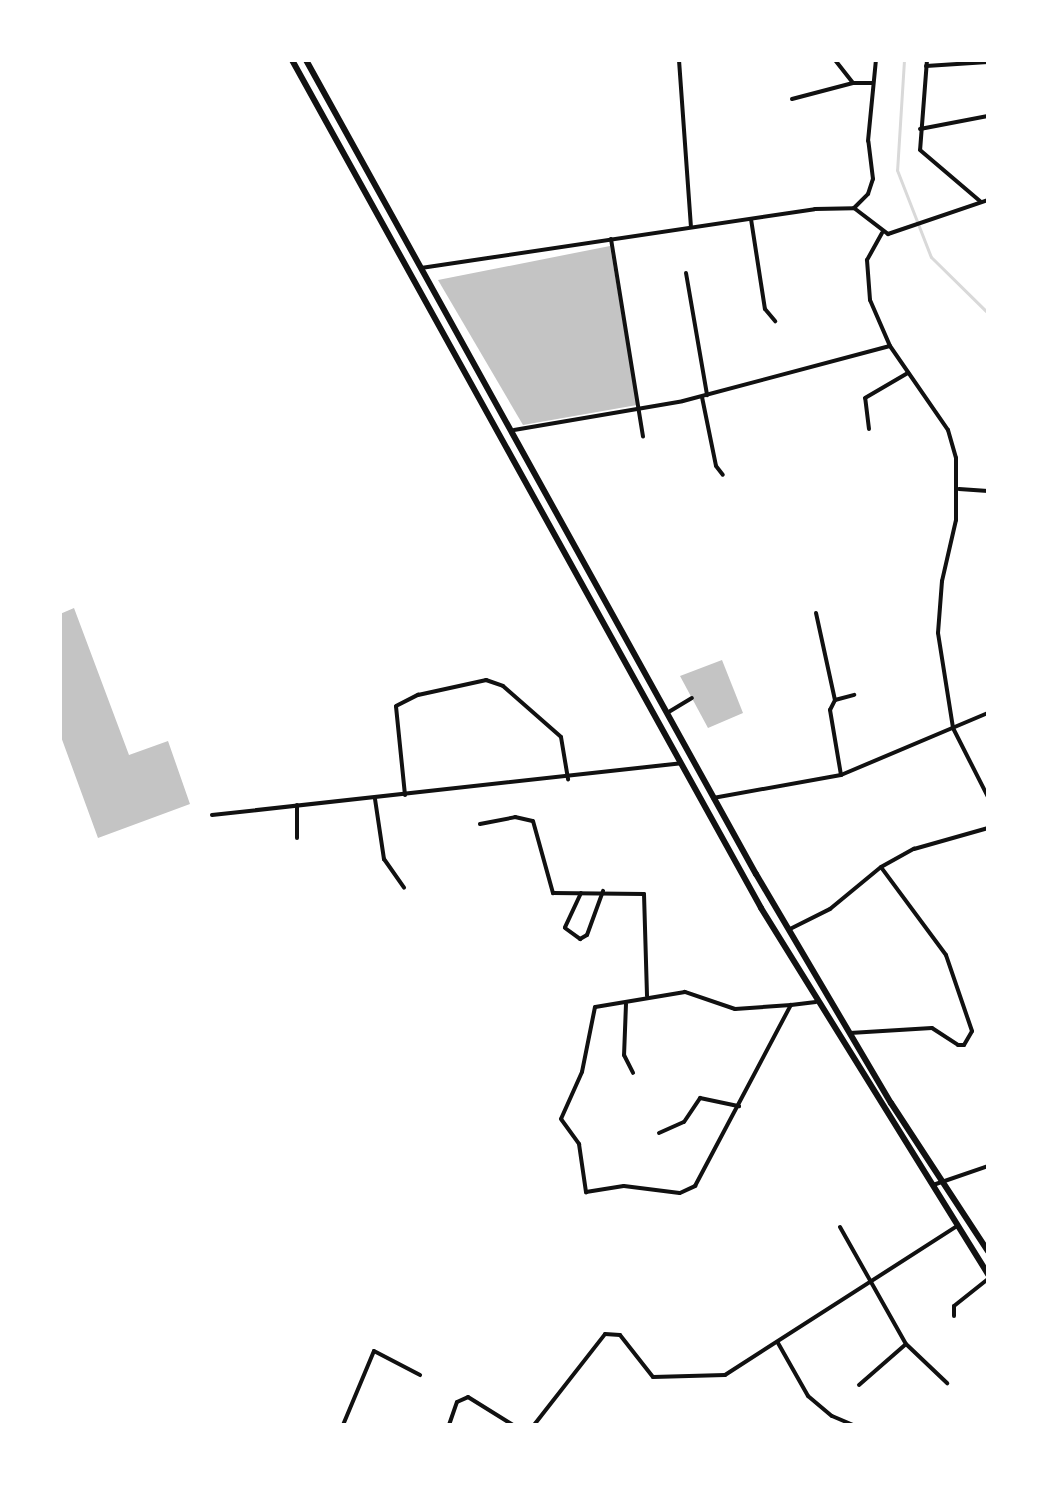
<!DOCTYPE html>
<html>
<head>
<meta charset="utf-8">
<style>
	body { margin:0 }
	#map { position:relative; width:1048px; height:1485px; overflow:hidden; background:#fff; font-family:Raleway,sans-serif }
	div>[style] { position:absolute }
	.stream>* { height:3px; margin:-1.5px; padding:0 1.5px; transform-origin:1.5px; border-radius:1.5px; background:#d9d9d9 }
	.building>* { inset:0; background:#c4c4c4 }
	.minor>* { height:4px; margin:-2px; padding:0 2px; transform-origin:2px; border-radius:2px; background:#111 }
	.trunk>* { height:6px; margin:-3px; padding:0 3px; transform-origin:3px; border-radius:3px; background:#111 }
	span { translate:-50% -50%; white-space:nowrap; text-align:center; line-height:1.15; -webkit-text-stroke:6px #fff; paint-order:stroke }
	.frame { position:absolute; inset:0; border:62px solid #fff; pointer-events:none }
</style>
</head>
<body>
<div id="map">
	<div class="stream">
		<i style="left:904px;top:60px;width:110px;rotate:93.6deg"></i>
		<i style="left:897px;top:170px;width:93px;rotate:68.7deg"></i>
		<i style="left:931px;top:257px;width:80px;rotate:44.5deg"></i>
	</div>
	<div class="building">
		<i style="clip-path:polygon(610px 246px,637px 405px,523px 425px,438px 280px)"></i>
		<i style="clip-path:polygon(74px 608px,129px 755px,168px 741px,190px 804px,98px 838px,60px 734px,60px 614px)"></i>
		<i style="clip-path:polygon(722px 660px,743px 713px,708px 728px,680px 676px)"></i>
	</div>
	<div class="minor">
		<i style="left:679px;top:60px;width:166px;rotate:85.9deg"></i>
		<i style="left:714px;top:60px;width:51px"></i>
		<i style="left:835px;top:60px;width:29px;rotate:52deg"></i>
		<i style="left:853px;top:83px;width:20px"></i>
		<i style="left:927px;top:60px;width:90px;rotate:94.4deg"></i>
		<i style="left:920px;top:150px;width:79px;rotate:40.4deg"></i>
		<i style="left:926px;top:66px;width:62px;rotate:-3.7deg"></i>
		<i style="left:792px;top:99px;width:63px;rotate:-14.7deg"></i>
		<i style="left:920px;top:129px;width:69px;rotate:-10.8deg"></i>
		<i style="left:854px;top:208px;width:20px;rotate:-45deg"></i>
		<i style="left:868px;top:194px;width:16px;rotate:-72deg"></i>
		<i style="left:873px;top:179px;width:38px;rotate:-97deg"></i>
		<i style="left:868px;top:141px;width:81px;rotate:-84.4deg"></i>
		<i style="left:751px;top:219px;width:91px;rotate:81.2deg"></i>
		<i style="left:765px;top:309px;width:16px;rotate:50deg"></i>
		<i style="left:882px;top:233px;width:31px;rotate:119deg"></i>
		<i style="left:867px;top:260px;width:40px;rotate:85.7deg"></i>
		<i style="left:870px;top:300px;width:50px;rotate:66.5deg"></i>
		<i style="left:890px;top:346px;width:102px;rotate:55.4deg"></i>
		<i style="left:948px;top:430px;width:29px;rotate:74deg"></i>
		<i style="left:956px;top:458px;width:62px;rotate:90deg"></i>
		<i style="left:956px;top:520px;width:63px;rotate:102.9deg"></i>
		<i style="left:942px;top:581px;width:52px;rotate:94.4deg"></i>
		<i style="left:938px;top:633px;width:96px;rotate:81deg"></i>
		<i style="left:953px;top:728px;width:77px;rotate:63.1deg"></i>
		<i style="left:611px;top:239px;width:200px;rotate:80.8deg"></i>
		<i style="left:421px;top:268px;width:398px;rotate:-8.5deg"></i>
		<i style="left:815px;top:209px;width:39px;rotate:-1deg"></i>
		<i style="left:854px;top:208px;width:43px;rotate:37.4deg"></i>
		<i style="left:888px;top:234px;width:106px;rotate:-18.8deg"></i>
		<i style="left:686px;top:273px;width:124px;rotate:80.2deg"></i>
		<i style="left:702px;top:397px;width:70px;rotate:78.5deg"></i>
		<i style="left:716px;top:466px;width:11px;rotate:52deg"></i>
		<i style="left:869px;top:429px;width:31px;rotate:-97deg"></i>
		<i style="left:865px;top:398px;width:50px;rotate:-30.2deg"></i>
		<i style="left:514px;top:430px;width:171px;rotate:-9.7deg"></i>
		<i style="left:683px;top:401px;width:214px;rotate:-14.9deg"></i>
		<i style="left:959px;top:489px;width:29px;rotate:4deg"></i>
		<i style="left:816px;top:613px;width:89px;rotate:77.7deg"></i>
		<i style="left:667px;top:713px;width:29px;rotate:-31deg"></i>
		<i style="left:841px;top:775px;width:66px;rotate:-99.6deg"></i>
		<i style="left:830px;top:710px;width:11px;rotate:-63deg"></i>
		<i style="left:835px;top:700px;width:20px;rotate:-15deg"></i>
		<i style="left:405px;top:795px;width:89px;rotate:-95.8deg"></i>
		<i style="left:396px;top:706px;width:25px;rotate:-27deg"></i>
		<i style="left:418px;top:695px;width:70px;rotate:-12.4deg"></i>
		<i style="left:486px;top:680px;width:18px;rotate:19deg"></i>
		<i style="left:503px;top:686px;width:77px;rotate:41.3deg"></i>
		<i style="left:561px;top:737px;width:43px;rotate:80.5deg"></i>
		<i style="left:713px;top:798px;width:130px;rotate:-10.2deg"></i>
		<i style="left:841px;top:775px;width:160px;rotate:-22.9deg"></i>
		<i style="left:375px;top:799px;width:61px;rotate:81.5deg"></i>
		<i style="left:384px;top:859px;width:35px;rotate:55deg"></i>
		<i style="left:297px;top:805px;width:33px;rotate:90deg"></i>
		<i style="left:212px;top:815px;width:472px;rotate:-6.3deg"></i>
		<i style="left:480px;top:824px;width:36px;rotate:-11deg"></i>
		<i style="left:515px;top:817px;width:18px;rotate:13deg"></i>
		<i style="left:533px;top:821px;width:75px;rotate:74.5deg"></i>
		<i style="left:553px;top:893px;width:91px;rotate:0.6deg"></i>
		<i style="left:644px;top:894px;width:102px;rotate:88.3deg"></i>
		<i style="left:581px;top:893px;width:38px;rotate:115deg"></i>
		<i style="left:565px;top:928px;width:19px;rotate:36deg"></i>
		<i style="left:580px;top:939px;width:8px;rotate:-30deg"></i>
		<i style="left:587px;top:935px;width:47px;rotate:-70deg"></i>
		<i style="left:790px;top:929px;width:45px;rotate:-26.6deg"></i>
		<i style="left:830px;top:909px;width:66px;rotate:-39.5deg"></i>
		<i style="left:881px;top:867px;width:38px;rotate:-29deg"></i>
		<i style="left:914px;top:849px;width:77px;rotate:-15.8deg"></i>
		<i style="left:626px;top:1004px;width:51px;rotate:92.2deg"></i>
		<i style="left:624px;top:1055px;width:20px;rotate:63deg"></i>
		<i style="left:791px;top:1005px;width:56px;rotate:175.9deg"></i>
		<i style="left:735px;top:1009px;width:53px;rotate:-161.2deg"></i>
		<i style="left:685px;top:992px;width:91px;rotate:170.5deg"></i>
		<i style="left:595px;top:1007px;width:66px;rotate:101.3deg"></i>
		<i style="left:582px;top:1072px;width:51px;rotate:114.1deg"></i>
		<i style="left:561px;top:1119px;width:31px;rotate:54deg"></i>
		<i style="left:579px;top:1144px;width:49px;rotate:81.7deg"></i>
		<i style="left:586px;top:1192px;width:38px;rotate:-9deg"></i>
		<i style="left:624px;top:1186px;width:56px;rotate:7.1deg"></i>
		<i style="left:680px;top:1193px;width:17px;rotate:-25deg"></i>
		<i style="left:695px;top:1186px;width:205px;rotate:-62.1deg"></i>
		<i style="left:791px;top:1005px;width:25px;rotate:-7deg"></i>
		<i style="left:850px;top:1033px;width:82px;rotate:-3.5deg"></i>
		<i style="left:932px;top:1028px;width:31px;rotate:33deg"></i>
		<i style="left:958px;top:1045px;width:6px"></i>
		<i style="left:964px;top:1045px;width:16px;rotate:-60deg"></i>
		<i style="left:972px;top:1031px;width:80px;rotate:-108.9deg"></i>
		<i style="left:946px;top:955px;width:109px;rotate:-126.5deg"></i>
		<i style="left:659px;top:1133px;width:27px;rotate:-24deg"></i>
		<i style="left:684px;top:1122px;width:29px;rotate:-56deg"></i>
		<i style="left:700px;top:1098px;width:40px;rotate:12deg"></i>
		<i style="left:933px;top:1185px;width:58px;rotate:-19.1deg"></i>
		<i style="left:840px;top:1227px;width:134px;rotate:60.6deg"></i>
		<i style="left:906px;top:1344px;width:57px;rotate:43.6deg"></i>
		<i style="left:954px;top:1316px;width:10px;rotate:-90deg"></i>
		<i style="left:954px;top:1306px;width:43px;rotate:-38.5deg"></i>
		<i style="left:778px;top:1343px;width:61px;rotate:60.5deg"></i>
		<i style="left:808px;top:1396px;width:31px;rotate:40deg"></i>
		<i style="left:832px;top:1416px;width:23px;rotate:23deg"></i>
		<i style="left:859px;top:1385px;width:62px;rotate:-41.1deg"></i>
		<i style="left:343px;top:1425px;width:80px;rotate:-67.3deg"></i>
		<i style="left:374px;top:1351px;width:52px;rotate:27.6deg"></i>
		<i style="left:449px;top:1425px;width:24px;rotate:-71deg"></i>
		<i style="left:457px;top:1402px;width:12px;rotate:-24deg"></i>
		<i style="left:468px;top:1397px;width:53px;rotate:31.9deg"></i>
		<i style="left:534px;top:1425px;width:115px;rotate:-52deg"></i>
		<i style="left:605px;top:1334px;width:15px;rotate:4deg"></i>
		<i style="left:620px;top:1335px;width:53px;rotate:51.8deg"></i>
		<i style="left:653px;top:1377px;width:72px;rotate:-1.6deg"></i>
		<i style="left:725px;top:1375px;width:276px;rotate:-32.7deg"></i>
	</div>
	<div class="trunk">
		<i style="left:292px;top:60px;width:969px;rotate:61.05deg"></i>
		<i style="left:761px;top:908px;width:431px;rotate:58.2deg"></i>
		<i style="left:306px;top:60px;width:930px;rotate:61.07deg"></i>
		<i style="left:756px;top:874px;width:266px;rotate:59.5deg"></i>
		<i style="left:891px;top:1103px;width:177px;rotate:56.8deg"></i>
	</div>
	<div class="frame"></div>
</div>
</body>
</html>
